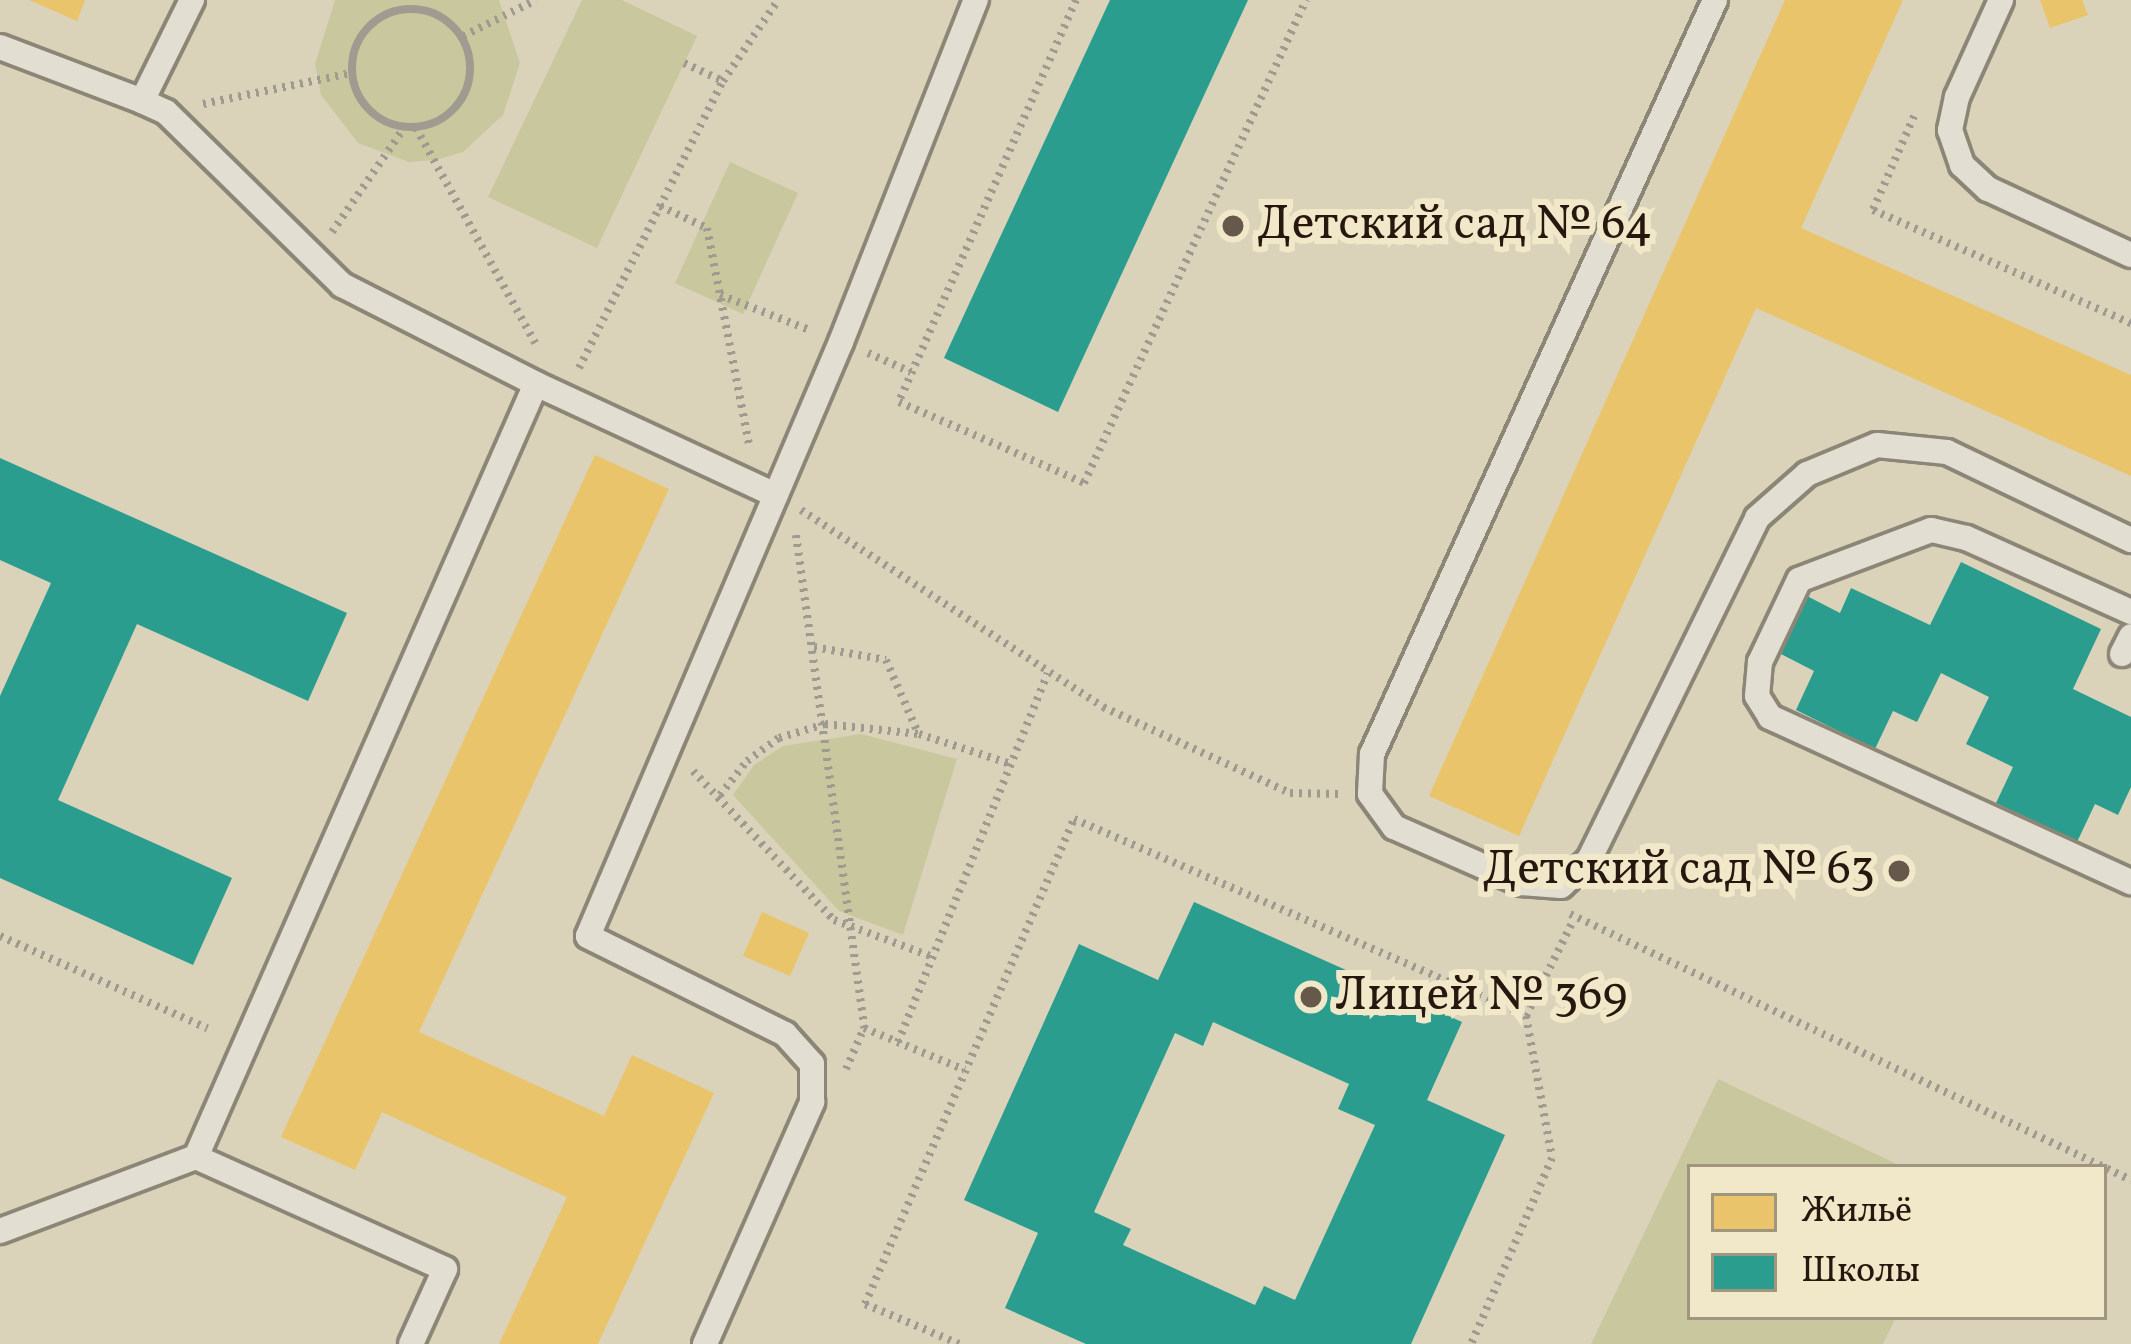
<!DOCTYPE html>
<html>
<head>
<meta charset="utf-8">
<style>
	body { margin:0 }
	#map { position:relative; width:2131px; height:1344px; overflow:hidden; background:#dad3ba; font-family:Vollkorn,serif }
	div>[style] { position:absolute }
	.green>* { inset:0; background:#c9c79d }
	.homes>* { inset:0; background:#e9c46a }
	.schools>* { inset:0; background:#2a9d8f }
	.path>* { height:8px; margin-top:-4px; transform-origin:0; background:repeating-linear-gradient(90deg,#9f9b91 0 3px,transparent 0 9px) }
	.path>.ring { margin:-4px; padding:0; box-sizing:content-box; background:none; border:8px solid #9f9b91; border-radius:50% }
	.roads { filter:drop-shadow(3px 0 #8c8677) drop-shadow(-3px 0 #8c8677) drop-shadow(0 3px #8c8677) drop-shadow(0 -3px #8c8677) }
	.lane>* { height:24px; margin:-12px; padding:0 12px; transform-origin:12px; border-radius:12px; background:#e2dfd2 }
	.dots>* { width:33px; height:33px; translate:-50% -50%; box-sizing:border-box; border:6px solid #f0e8c9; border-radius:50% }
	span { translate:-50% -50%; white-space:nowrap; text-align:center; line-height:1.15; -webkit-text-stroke:12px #f0e8c9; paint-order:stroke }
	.poi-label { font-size:48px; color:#27180f }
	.left { translate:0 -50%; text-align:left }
	.right { translate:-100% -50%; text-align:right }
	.legend { position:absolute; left:1687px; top:1164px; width:420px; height:156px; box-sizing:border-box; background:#f0e8c9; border:3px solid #a0957f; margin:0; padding:15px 21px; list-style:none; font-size:36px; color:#27180f }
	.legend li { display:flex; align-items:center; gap:24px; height:60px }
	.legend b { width:60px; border:3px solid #a0957f }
</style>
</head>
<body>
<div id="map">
	<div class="green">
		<i style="clip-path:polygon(335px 0,499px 0,520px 63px,503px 115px,463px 152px,436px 160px,409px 162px,358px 143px,321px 95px,315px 64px)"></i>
		<i style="clip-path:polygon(582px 0,622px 0,697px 36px,597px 248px,488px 197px)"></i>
		<i style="clip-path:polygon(730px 162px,798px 193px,743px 314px,675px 283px)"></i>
		<i style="clip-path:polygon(861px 734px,957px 759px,903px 935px,839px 911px,733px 795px,754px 765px,783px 746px)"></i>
		<i style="clip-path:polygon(1718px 1079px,1903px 1167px,1690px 1167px,1690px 1317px,1896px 1317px,1883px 1344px,1591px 1344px)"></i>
	</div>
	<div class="homes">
		<i style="clip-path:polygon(29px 0,85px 0,77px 21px)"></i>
		<i style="clip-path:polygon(1785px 0,1903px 0,1801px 228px,2131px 375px,2131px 476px,1756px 308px,1519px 836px,1429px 796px)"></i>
		<i style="clip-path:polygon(2040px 0,2082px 0,2088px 15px,2050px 28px)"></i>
		<i style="clip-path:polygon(595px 455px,669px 489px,419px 1032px,604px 1116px,632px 1055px,714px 1093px,598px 1344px,499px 1344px,567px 1197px,382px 1112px,355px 1170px,281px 1137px)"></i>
		<i style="clip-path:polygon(762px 912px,809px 933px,790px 976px,743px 956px)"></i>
	</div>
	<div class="schools">
		<i style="clip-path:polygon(1110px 0,1248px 0,1058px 412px,944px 358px)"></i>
		<i style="clip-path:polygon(0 458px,347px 613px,308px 701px,137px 624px,58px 800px,232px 878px,193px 965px,0 878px,0 696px,51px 583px,0 560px)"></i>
		<i style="clip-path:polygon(1961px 562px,2101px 629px,2073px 689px,2131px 717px,2131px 787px,2118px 815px,2095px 804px,2077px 842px,1996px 803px,2013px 767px,1966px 744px,1989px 697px,1941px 673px,1917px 722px,1893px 711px,1875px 749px,1796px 710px,1814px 671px,1777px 652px,1805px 595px,1840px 613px,1851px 588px,1930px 625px)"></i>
		<i style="clip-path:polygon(evenodd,1194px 902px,1462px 1022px,1427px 1100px,1505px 1135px,1411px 1344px,1086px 1344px,1005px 1308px,1038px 1233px,964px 1200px,1079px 944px,1158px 980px,1194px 902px,1213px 1022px,1349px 1084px,1338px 1109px,1375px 1125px,1295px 1300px,1264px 1286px,1255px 1305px,1123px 1245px,1131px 1229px,1094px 1212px,1175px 1033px,1203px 1046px,1213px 1022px)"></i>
	</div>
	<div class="path">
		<i style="left:1076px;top:0;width:439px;rotate:113.8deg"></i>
		<i style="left:899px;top:402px;width:202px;rotate:23.6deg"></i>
		<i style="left:1084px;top:483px;width:532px;rotate:-65.32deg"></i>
		<i class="ring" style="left:352px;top:9px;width:110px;height:110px"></i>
		<i style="left:463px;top:36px;width:81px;rotate:-26.3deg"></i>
		<i style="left:684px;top:63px;width:43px;rotate:24.8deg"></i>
		<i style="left:203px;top:104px;width:151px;rotate:-11.8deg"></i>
		<i style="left:1914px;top:116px;width:103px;rotate:113.6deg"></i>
		<i style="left:1873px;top:210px;width:282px;rotate:23.7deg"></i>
		<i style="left:416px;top:128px;width:246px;rotate:61deg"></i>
		<i style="left:660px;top:206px;width:52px;rotate:25.1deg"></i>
		<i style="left:707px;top:228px;width:221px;rotate:79deg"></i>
		<i style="left:332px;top:232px;width:126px;rotate:-55.3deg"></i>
		<i style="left:720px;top:295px;width:97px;rotate:21.3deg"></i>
		<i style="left:868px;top:353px;width:47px;rotate:23.8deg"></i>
		<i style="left:579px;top:368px;width:321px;rotate:-63.4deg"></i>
		<i style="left:723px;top:81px;width:98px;rotate:-55.8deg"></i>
		<i style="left:801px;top:510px;width:361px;rotate:33.1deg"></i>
		<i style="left:1103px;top:707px;width:206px;rotate:24.7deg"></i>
		<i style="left:1290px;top:793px;width:49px;rotate:1.2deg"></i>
		<i style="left:796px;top:535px;width:498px;rotate:82.1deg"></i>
		<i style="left:814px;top:647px;width:73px;rotate:10.2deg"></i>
		<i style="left:886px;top:660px;width:80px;rotate:66.3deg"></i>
		<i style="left:693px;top:771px;width:205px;rotate:46.6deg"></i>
		<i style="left:834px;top:920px;width:106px;rotate:20.5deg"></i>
		<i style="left:720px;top:795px;width:43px;rotate:-51.5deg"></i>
		<i style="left:747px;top:761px;width:39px;rotate:-36deg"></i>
		<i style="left:779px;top:738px;width:48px;rotate:-16.9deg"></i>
		<i style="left:825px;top:724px;width:95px;rotate:6.1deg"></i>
		<i style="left:919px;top:734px;width:97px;rotate:18.1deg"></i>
		<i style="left:1570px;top:914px;width:621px;rotate:25.37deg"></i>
		<i style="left:0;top:936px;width:227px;rotate:24deg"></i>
		<i style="left:1526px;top:1016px;width:106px;rotate:-63.7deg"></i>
		<i style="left:898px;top:1042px;width:398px;rotate:-67.9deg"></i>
		<i style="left:846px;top:1069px;width:45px;rotate:-66.3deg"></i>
		<i style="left:864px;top:1028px;width:109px;rotate:22.6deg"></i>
		<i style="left:959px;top:1344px;width:102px;rotate:-156.9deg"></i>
		<i style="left:865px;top:1304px;width:528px;rotate:-66.69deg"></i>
		<i style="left:1074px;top:819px;width:493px;rotate:23.5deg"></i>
		<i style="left:1526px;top:1016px;width:144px;rotate:79.6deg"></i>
		<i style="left:1552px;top:1158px;width:203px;rotate:113.5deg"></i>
	</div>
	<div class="roads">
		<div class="lane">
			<i style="left:1715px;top:0;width:828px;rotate:114.46deg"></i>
			<i style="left:1372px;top:754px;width:40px;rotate:92.9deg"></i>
			<i style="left:1370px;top:794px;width:41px;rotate:54deg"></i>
			<i style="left:1394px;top:827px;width:139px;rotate:23.8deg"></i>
			<i style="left:1521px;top:883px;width:40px;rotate:4.3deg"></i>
			<i style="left:1561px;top:886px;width:38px;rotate:-43deg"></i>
			<i style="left:1589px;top:860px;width:381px;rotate:-63.8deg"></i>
			<i style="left:1757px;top:518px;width:67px;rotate:-41.3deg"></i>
			<i style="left:1807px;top:474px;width:76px;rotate:-22.5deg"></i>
			<i style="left:1877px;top:445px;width:70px;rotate:5.7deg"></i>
			<i style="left:1947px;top:452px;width:204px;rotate:25.6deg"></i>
			<i style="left:2001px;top:0;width:107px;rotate:114.4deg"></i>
			<i style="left:1957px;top:97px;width:34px;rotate:102deg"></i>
			<i style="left:1950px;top:130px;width:37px;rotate:71deg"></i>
			<i style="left:1962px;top:165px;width:35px;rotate:43deg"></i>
			<i style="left:1988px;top:189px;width:157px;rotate:24.8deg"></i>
			<i style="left:0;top:47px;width:152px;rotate:20.8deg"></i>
			<i style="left:142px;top:101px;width:113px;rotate:-63.7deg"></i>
			<i style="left:142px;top:101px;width:26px;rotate:25deg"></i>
			<i style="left:166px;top:112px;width:247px;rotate:44.5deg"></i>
			<i style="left:342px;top:285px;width:218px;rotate:27deg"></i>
			<i style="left:2131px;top:612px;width:181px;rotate:-155.8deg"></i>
			<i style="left:1966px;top:538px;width:36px;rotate:-167deg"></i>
			<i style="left:1931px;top:530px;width:141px;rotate:159.3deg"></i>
			<i style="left:1799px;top:580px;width:91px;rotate:115.4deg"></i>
			<i style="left:1760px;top:662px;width:34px;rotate:95deg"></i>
			<i style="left:1757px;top:696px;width:25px;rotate:58deg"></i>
			<i style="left:1770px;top:717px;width:397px;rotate:24.6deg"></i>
			<i style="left:2122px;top:654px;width:20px;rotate:-63deg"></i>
			<i style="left:0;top:1231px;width:210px;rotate:-20.7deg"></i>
			<i style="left:411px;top:1344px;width:82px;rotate:-65.6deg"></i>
			<i style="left:445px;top:1269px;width:273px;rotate:-155.8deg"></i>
			<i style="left:196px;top:1157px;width:844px;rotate:-66.26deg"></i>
			<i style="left:536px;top:384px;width:264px;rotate:24.9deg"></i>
			<i style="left:705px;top:1344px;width:265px;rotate:-66.1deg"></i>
			<i style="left:812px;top:1102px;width:38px;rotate:-90deg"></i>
			<i style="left:812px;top:1064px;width:40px;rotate:-132deg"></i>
			<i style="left:785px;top:1034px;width:220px;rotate:-153.6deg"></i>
			<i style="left:588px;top:936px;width:646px;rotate:-66.93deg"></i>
			<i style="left:841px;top:342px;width:368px;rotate:-68.5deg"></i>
		</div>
	</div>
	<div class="dots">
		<i style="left:1233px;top:226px;background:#66594b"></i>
		<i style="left:1899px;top:871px;background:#66594b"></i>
		<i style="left:1311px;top:997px;background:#66594b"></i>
	</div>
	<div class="poi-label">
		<span class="left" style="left:1257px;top:226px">Детский сад № 64</span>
		<span class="right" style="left:1875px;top:871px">Детский сад № 63</span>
		<span class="left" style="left:1335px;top:997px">Лицей № 369</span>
	</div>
	<ul class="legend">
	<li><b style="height:33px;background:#e9c46a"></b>Жильё</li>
	<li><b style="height:33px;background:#2a9d8f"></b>Школы</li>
	</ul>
</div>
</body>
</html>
